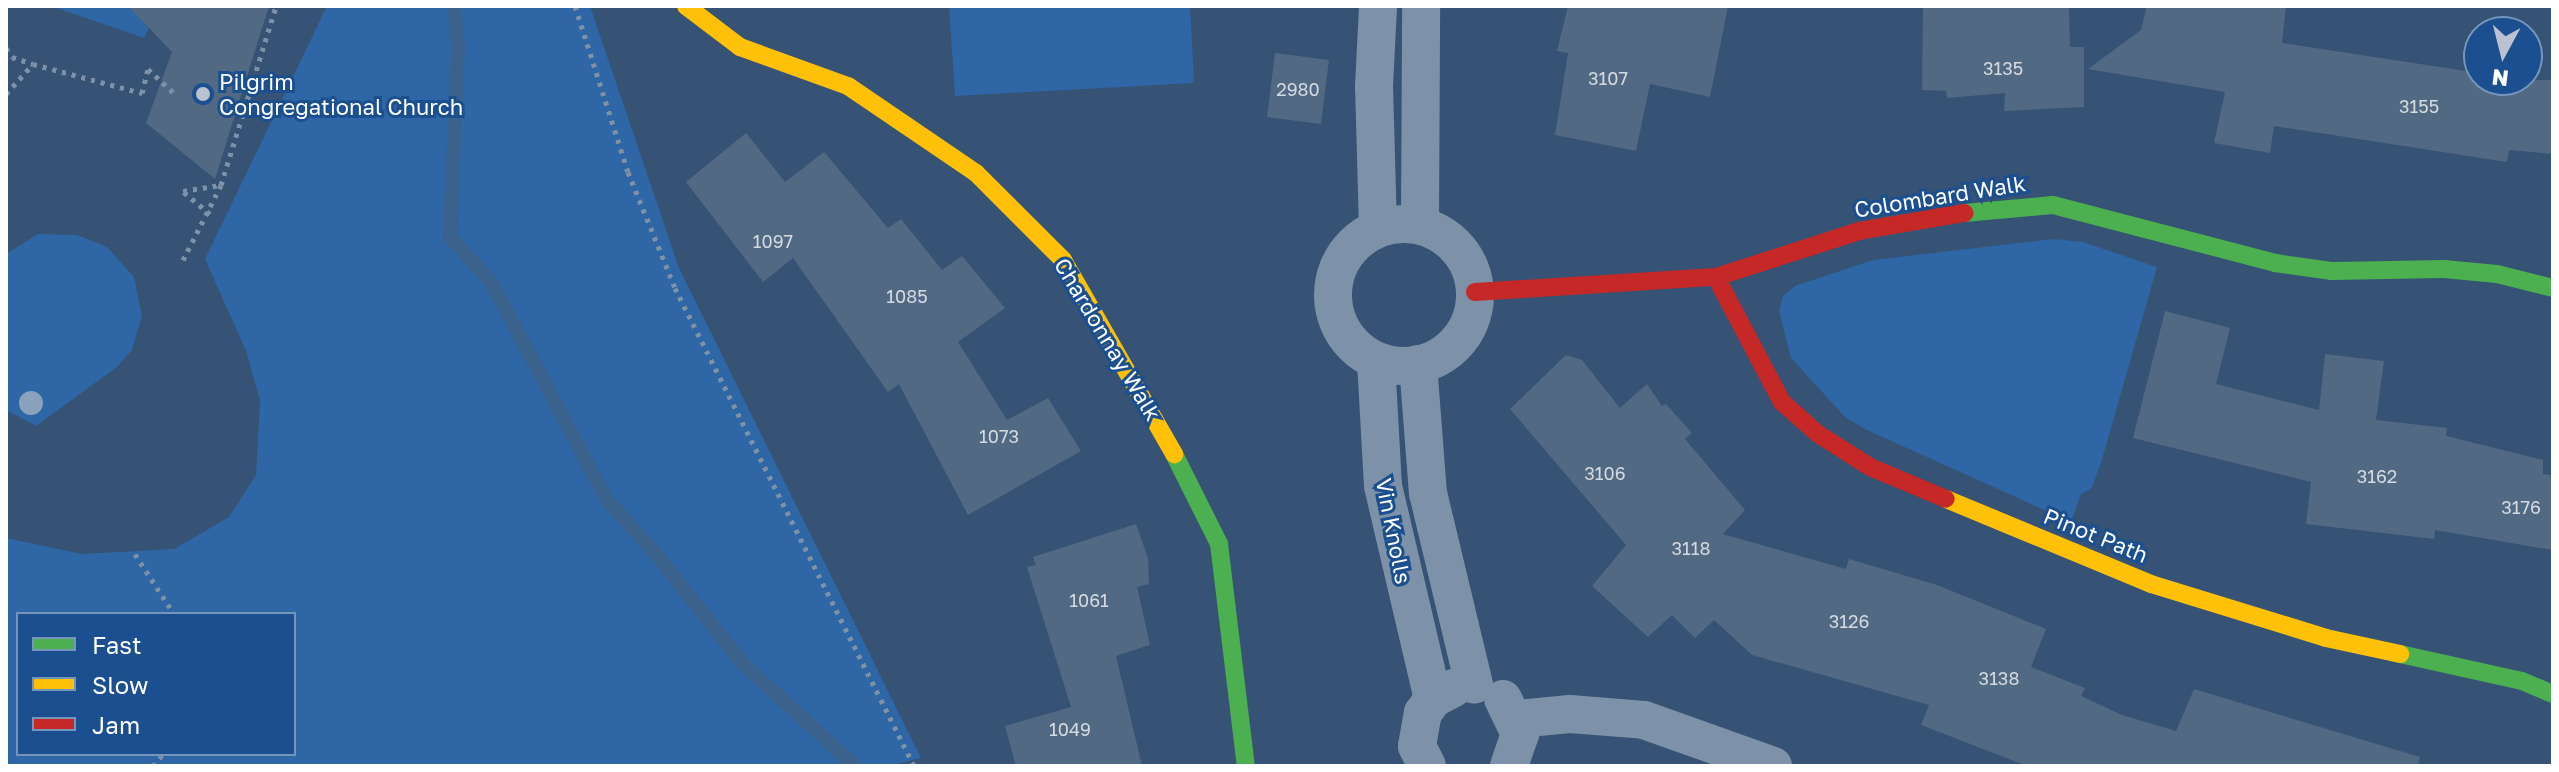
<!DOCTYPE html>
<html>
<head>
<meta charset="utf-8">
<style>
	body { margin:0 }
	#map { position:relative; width:2559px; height:772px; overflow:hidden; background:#365274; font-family:"Golos Text",sans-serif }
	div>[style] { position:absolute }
	.green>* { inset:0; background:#2f66a5 }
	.stream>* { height:14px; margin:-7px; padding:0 7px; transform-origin:7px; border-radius:7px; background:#3b618d }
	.building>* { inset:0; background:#526984 }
	.path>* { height:5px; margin-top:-2.5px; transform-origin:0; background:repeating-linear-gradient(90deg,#7d92a8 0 4px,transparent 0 10px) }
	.street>* { height:38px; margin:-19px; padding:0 19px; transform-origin:19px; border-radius:19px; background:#7d92a8 }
	.street>.ring { margin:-19px; padding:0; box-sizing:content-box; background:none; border:38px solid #7d92a8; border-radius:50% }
	.fast>* { height:18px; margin:-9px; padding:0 9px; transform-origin:9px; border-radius:9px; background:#4caf50 }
	.slow>* { height:18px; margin:-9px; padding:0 9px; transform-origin:9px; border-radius:9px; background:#ffc107 }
	.jam>* { height:18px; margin:-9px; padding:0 9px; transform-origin:9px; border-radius:9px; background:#c62828 }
	.trees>* { width:24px; height:24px; margin:-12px; border-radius:50%; background:#8aa2be }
	.dots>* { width:22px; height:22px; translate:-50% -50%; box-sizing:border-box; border:4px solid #1b4f8f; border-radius:50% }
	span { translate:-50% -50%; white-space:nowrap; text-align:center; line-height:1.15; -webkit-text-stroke:6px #1b4f8f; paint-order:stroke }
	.number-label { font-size:18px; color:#d4dae0 }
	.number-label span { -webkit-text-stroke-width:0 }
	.poi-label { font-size:22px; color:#fff }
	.left { translate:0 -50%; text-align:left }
	.street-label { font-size:22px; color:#fff }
	.frame { position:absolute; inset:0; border:8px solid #fff; pointer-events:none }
	.legend { position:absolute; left:16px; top:612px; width:280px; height:144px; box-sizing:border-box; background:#1b4f8f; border:2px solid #7695bc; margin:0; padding:10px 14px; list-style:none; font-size:24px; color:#fff }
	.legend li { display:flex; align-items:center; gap:16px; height:40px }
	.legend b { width:40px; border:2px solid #7695bc }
	.north { position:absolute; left:2463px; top:16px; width:80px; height:80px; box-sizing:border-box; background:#1b4f8f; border:2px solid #7695bc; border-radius:50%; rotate:187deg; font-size:22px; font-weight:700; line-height:32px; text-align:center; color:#fff }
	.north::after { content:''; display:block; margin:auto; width:28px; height:36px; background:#b9c2ce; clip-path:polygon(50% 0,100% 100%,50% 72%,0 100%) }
</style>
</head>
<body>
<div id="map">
	<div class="green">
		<i style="clip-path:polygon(51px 6px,128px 6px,149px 28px,144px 38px)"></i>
		<i style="clip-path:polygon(evenodd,327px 6px,590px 6px,679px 268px,921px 758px,889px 766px,6px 766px,6px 538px,82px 554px,174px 549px,229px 517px,256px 475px,260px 400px,246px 351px,205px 259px,327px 6px,294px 614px,294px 754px,18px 754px,18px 614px,294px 614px)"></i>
		<i style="clip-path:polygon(949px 6px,1190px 6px,1194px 83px,955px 96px)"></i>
		<i style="clip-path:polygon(38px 234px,77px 235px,107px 247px,134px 277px,142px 315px,132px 350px,117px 367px,36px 426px,6px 410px,6px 254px)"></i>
		<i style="clip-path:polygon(2054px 239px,2083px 242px,2157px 267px,2101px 463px,2091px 489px,2081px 494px,2071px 522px,1867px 430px,1845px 417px,1791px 358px,1779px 311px,1783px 296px,1795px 286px,1873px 260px)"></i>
	</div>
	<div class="stream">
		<i style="left:454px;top:6px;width:40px;rotate:84.3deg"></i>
		<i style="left:458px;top:46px;width:191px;rotate:92.4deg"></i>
		<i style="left:450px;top:237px;width:61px;rotate:47.7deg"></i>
		<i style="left:491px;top:282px;width:247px;rotate:62deg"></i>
		<i style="left:607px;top:500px;width:73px;rotate:47.8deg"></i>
		<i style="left:656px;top:554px;width:140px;rotate:51.7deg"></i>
		<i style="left:743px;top:664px;width:151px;rotate:42.3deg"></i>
	</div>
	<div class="building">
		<i style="clip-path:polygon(128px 6px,269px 6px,215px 179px,146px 123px,172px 52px)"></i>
		<i style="clip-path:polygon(1568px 6px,1728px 6px,1710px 97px,1650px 84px,1636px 151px,1555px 135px,1568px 53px,1557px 51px)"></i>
		<i style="clip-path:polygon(1923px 6px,2069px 6px,2070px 47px,2084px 47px,2084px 107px,2004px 111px,2005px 93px,1947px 98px,1946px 91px,1922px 90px)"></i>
		<i style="clip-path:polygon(2147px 6px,2286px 6px,2282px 43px,2479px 73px,2479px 80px,2553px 80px,2553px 154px,2509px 150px,2507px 162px,2274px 126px,2270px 153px,2214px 143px,2225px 92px,2088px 69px,2141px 30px)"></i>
		<i style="clip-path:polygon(1275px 53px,1329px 60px,1321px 124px,1267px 117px)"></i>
		<i style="clip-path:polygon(746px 133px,785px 182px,824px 152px,888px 228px,901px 219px,942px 270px,962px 256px,1005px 308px,958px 342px,1007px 420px,1048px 398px,1081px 451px,968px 515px,899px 384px,888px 392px,793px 258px,763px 282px,686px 182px)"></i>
		<i style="clip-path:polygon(2165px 311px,2230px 328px,2216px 384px,2319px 410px,2325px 354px,2384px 361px,2376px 420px,2447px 428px,2446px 436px,2543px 460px,2543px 474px,2553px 475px,2553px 550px,2435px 530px,2434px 539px,2306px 524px,2311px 482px,2133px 438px)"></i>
		<i style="clip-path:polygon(1566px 355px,1582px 360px,1620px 408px,1647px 384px,1662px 406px,1666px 404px,1692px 433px,1685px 439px,1745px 510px,1723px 534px,1846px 569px,1849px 559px,1937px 585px,2046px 629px,2031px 667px,2085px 688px,2081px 696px,2122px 715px,2176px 731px,2194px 689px,2420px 757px,2418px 766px,2027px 766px,1921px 725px,1929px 705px,1752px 655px,1714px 620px,1695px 638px,1672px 615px,1648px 637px,1592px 586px,1626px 545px,1510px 409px)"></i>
		<i style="clip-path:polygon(1136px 524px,1148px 558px,1149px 584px,1137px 587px,1150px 645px,1116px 656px,1142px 766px,1016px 766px,1005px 726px,1071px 707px,1027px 567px,1036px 565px,1033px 557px)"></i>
	</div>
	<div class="path">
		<i style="left:575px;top:6px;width:174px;rotate:72.3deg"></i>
		<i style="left:628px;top:172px;width:125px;rotate:67.9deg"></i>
		<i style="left:675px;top:288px;width:534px;rotate:63.43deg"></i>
		<i style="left:6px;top:48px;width:11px;rotate:56deg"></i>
		<i style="left:12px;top:57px;width:22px;rotate:18deg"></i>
		<i style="left:33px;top:64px;width:113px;rotate:14.9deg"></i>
		<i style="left:142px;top:93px;width:25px;rotate:-76deg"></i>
		<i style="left:148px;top:69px;width:34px;rotate:43deg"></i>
		<i style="left:6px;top:94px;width:40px;rotate:-48deg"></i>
		<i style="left:210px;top:214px;width:35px;rotate:-140deg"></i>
		<i style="left:183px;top:191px;width:38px;rotate:-9deg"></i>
		<i style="left:183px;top:260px;width:84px;rotate:-63.1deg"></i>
		<i style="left:221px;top:185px;width:187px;rotate:-72.9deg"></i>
		<i style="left:135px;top:554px;width:72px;rotate:57deg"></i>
		<i style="left:153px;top:766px;width:16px;rotate:-50deg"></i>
	</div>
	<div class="street">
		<i class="ring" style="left:1333px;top:224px;width:104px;height:104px"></i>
		<i style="left:1420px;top:225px;width:219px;rotate:-89.7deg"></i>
		<i style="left:1378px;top:228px;width:142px;rotate:-91.6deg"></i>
		<i style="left:1374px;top:86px;width:80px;rotate:-87.1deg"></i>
		<i style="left:1376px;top:361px;width:125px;rotate:86.8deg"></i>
		<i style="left:1383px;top:486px;width:219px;rotate:76.8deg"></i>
		<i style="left:1418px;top:364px;width:129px;rotate:85.6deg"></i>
		<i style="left:1428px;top:493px;width:197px;rotate:76.5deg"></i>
		<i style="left:1503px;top:699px;width:39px;rotate:64deg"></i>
		<i style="left:1520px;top:734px;width:34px;rotate:109deg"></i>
		<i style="left:1517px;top:719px;width:53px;rotate:-5.4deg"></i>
		<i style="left:1570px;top:714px;width:74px;rotate:4.6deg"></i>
		<i style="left:1644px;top:720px;width:137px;rotate:19.6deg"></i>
		<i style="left:1427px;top:766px;width:22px;rotate:-117deg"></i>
		<i style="left:1417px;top:746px;width:34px;rotate:-80deg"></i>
		<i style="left:1423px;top:713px;width:17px;rotate:-54deg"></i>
		<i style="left:1433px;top:699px;width:24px;rotate:-28deg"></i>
	</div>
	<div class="fast">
		<i style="left:1964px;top:213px;width:89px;rotate:-5.1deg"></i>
		<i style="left:2053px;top:205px;width:229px;rotate:14.6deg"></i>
		<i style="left:2275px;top:263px;width:58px;rotate:8deg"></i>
		<i style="left:2332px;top:271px;width:112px;rotate:-1deg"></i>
		<i style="left:2444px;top:269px;width:53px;rotate:5.4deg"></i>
		<i style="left:2497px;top:274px;width:58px;rotate:14deg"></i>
		<i style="left:1174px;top:454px;width:101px;rotate:63.4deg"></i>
		<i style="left:1219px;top:544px;width:224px;rotate:83.1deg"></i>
		<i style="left:2400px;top:654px;width:125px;rotate:12.5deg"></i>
		<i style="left:2522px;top:681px;width:34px;rotate:23deg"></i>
	</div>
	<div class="slow">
		<i style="left:686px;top:6px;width:68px;rotate:37.2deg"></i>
		<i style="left:740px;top:47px;width:115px;rotate:19.9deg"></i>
		<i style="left:848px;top:86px;width:155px;rotate:34.2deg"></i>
		<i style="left:976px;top:173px;width:123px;rotate:45deg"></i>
		<i style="left:1063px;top:260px;width:224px;rotate:60.2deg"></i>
		<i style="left:1946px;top:499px;width:222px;rotate:22.5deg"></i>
		<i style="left:2151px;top:584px;width:183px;rotate:17.1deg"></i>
		<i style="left:2326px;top:638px;width:76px;rotate:12.2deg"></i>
	</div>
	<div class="jam">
		<i style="left:1716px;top:277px;width:141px;rotate:62.2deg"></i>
		<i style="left:1782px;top:402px;width:48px;rotate:41.6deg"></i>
		<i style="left:1818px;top:434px;width:62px;rotate:32.4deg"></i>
		<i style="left:1870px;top:467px;width:82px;rotate:22.8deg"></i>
		<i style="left:1475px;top:292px;width:241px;rotate:-3.6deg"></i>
		<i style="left:1716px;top:277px;width:150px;rotate:-17.8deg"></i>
		<i style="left:1859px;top:231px;width:107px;rotate:-9.7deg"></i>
	</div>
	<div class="trees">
		<i style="left:31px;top:403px"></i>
	</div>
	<div class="dots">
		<i style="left:203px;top:94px;background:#b9c2ce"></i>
	</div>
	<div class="number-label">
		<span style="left:2003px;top:68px">3135</span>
		<span style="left:1608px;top:78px">3107</span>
		<span style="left:1298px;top:89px">2980</span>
		<span style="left:2419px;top:106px">3155</span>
		<span style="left:773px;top:241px">1097</span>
		<span style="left:907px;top:296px">1085</span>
		<span style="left:999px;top:436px">1073</span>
		<span style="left:1605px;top:473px">3106</span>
		<span style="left:2377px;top:476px">3162</span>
		<span style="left:2521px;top:507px">3176</span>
		<span style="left:1691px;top:548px">3118</span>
		<span style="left:1089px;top:600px">1061</span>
		<span style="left:1849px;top:621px">3126</span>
		<span style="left:1999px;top:678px">3138</span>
		<span style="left:1070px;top:729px">1049</span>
	</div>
	<div class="poi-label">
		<span class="left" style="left:219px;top:94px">Pilgrim<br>Congregational Church</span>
	</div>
	<div class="street-label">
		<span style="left:1940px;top:196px;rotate:-9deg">Colombard Walk</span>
		<span style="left:1108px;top:339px;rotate:59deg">Chardonnay Walk</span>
		<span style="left:1394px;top:531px;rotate:79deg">Vin Knolls</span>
		<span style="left:2096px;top:535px;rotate:22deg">Pinot Path</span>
	</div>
	<div class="frame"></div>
	<ul class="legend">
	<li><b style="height:10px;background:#4caf50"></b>Fast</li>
	<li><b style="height:10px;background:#ffc107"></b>Slow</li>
	<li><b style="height:10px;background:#c62828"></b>Jam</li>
	</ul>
	<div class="north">N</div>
</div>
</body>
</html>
